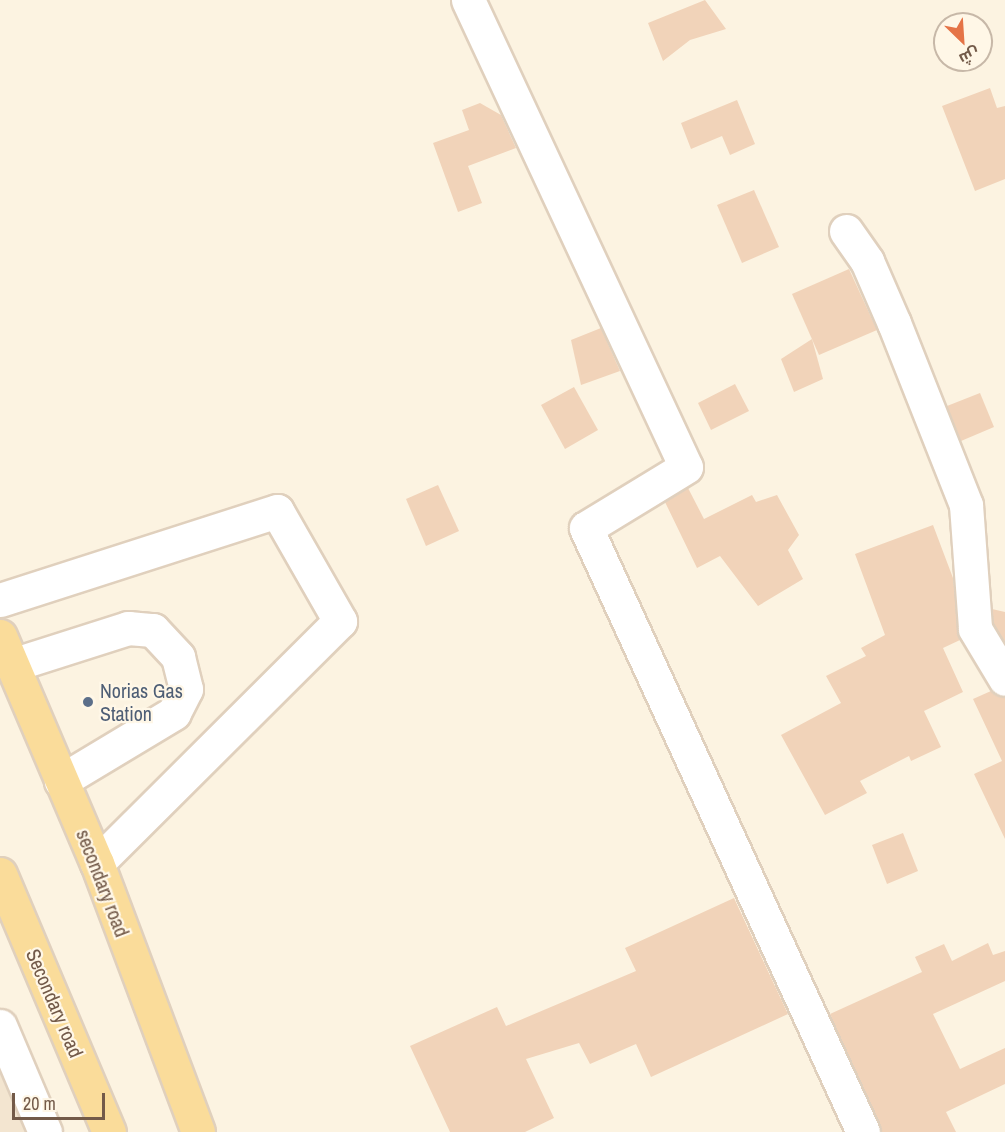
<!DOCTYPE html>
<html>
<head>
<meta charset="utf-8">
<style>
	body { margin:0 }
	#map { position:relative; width:1005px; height:1132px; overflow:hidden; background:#fcf3e1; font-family:"Archivo Narrow",Cairo,sans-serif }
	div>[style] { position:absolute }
	.residential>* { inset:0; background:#f3e5d0 }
	.building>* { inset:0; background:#f1d3b9 }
	.roads { filter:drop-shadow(2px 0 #e0d0bd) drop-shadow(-2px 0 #e0d0bd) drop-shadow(0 2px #e0d0bd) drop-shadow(0 -2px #e0d0bd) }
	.minor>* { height:33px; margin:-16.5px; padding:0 16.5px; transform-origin:16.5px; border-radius:16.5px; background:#fff }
	.major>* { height:33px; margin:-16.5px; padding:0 16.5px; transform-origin:16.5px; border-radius:16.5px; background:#fadc9a }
	.dots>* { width:16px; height:16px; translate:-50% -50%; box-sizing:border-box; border:3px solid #fff7e7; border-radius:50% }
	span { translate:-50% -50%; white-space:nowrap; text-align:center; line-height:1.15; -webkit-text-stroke:4.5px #fff7e7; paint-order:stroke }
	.service-label { font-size:20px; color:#4e5e75 }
	.left { translate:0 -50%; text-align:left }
	.street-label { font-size:20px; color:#735a49 }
	.north { position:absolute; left:933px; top:12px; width:60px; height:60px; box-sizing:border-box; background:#fff7e7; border:2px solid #c7b8a8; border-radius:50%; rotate:155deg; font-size:16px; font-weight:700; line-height:24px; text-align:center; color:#735a49 }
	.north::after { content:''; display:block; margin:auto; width:21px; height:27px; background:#e57447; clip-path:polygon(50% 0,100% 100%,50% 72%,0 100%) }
	.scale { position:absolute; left:12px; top:1093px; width:93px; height:27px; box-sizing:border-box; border:3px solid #735a49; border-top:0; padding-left:8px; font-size:18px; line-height:21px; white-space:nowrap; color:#735a49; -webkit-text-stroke:4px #fff7e7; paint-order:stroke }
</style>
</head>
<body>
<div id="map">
	<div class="residential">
		<i style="clip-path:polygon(0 1067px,28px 1132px,0 1132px)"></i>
	</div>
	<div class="building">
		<i style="clip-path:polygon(705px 0,726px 29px,690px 40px,663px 61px,648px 23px)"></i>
		<i style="clip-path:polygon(990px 88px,997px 108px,1005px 106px,1005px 179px,975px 191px,942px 106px)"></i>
		<i style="clip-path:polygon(737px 100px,755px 144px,730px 155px,722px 136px,691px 149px,681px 123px)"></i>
		<i style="clip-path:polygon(480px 103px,501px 115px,516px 148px,468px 166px,482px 203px,458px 212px,433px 143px,469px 130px,462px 110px)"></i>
		<i style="clip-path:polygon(754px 190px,779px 247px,742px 263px,717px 205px)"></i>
		<i style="clip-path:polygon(849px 269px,877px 330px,819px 355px,792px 294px)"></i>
		<i style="clip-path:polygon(601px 328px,620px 371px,581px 385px,571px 340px)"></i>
		<i style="clip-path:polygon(812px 339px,823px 379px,794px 392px,781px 359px)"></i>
		<i style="clip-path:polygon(735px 384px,749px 411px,711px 430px,698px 403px)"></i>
		<i style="clip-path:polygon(574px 387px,598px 430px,565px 449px,541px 405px)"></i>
		<i style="clip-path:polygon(980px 393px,994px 427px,961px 441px,947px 406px)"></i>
		<i style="clip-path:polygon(438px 485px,459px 531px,426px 546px,406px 499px)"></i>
		<i style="clip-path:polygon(688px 488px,704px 519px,752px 495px,756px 502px,777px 495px,799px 535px,788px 550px,803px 579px,758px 606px,720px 556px,697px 568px,665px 502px)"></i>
		<i style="clip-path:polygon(933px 525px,953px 578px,960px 640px,943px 648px,963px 692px,924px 711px,941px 747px,911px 761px,909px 756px,860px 781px,867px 793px,825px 815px,781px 735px,841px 703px,826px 676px,866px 656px,861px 648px,885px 635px,855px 554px)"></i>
		<i style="clip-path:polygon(992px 609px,1005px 612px,1005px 643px,993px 623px)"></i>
		<i style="clip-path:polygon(991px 691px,1005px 698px,1005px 839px,974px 774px,1002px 761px,973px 699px)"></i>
		<i style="clip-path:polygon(903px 833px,918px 871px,887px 884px,872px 845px)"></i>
		<i style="clip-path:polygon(734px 898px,788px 1014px,651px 1077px,636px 1044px,590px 1064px,579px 1043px,526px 1059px,554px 1118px,525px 1132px,450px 1132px,410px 1046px,497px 1007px,506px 1026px,636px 971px,625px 948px)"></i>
		<i style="clip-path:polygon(988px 943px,993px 955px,1005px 951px,1005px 981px,933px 1014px,960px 1069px,1005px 1048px,1005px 1084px,946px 1112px,956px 1132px,881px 1132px,830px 1014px,922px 972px,915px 957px,944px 944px,952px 961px)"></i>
	</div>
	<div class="roads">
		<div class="minor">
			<i style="left:468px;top:0;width:515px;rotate:64.98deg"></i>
			<i style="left:686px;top:467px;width:117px;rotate:148.6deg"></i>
			<i style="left:586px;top:528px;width:664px;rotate:65.36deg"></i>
			<i style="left:846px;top:231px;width:37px;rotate:55deg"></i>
			<i style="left:867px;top:261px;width:68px;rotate:66.5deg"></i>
			<i style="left:894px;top:323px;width:196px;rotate:68.4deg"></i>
			<i style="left:966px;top:505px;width:124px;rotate:85.8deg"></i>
			<i style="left:975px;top:629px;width:58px;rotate:59deg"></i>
			<i style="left:0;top:600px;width:291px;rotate:-17.8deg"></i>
			<i style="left:277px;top:511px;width:127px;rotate:60.2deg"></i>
			<i style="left:340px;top:621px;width:343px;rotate:135.1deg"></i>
			<i style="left:12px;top:665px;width:122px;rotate:-17.7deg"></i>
			<i style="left:128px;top:628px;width:25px;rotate:5deg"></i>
			<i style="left:153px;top:630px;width:37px;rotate:47deg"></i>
			<i style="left:178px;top:657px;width:33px;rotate:76deg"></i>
			<i style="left:186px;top:689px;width:27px;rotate:117deg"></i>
			<i style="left:174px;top:713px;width:132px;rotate:149deg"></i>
			<i style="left:0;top:1026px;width:115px;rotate:67deg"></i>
		</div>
		<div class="major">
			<i style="left:0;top:636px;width:247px;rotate:66.9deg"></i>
			<i style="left:97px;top:863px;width:287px;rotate:69.4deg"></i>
			<i style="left:0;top:874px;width:280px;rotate:67.1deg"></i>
		</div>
	</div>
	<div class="dots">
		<i style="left:88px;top:702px;background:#5c6f8a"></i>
	</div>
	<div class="service-label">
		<span class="left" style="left:100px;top:702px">Norias Gas<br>Station</span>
	</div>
	<div class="street-label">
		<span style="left:103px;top:883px;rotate:69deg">secondary road</span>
		<span style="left:55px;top:1003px;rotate:67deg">Secondary road</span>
	</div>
	<div class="north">ش</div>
	<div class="scale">20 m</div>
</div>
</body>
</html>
